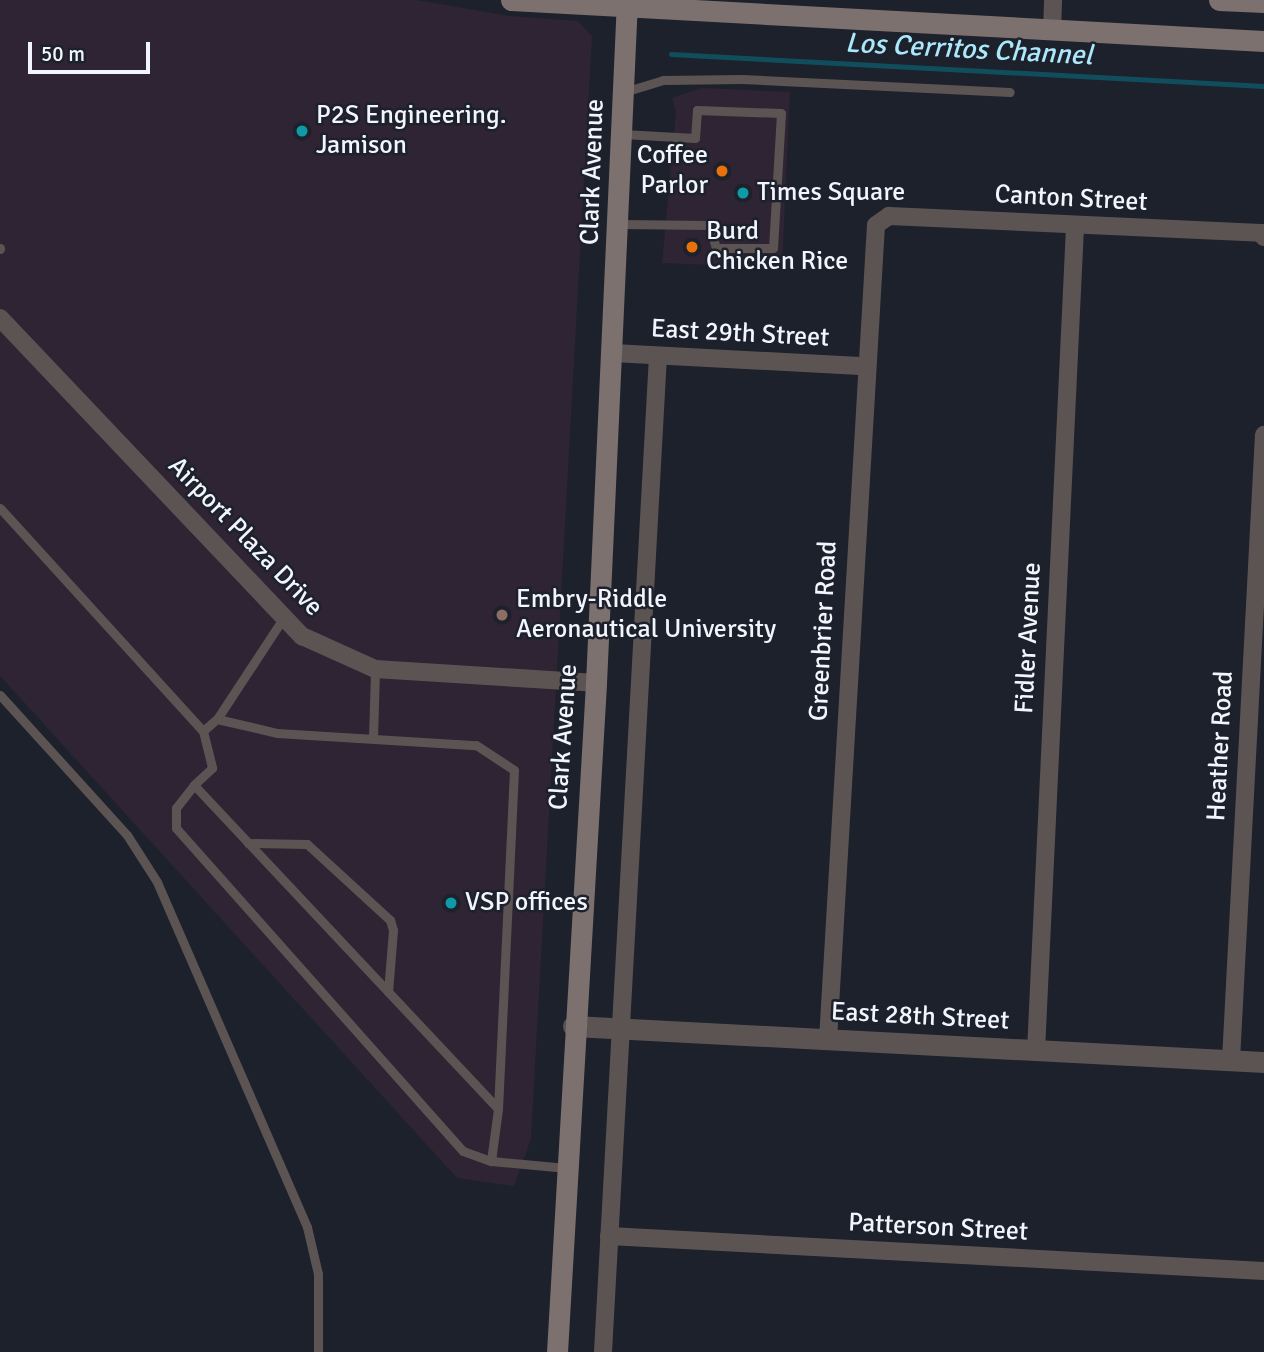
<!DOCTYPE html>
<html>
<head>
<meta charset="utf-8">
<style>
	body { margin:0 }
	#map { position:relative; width:1264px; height:1352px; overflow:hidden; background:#1d212c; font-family:Signika,sans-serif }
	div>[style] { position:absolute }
	.commercial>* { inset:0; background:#2e2433 }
	.stream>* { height:5px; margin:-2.5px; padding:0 2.5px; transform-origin:2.5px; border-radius:2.5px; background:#114e5d }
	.service>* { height:9px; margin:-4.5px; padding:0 4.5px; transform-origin:4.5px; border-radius:4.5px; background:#5c5453 }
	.minor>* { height:18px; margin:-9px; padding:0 9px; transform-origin:9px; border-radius:9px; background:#5c5453 }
	.tertiary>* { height:21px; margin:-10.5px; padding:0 10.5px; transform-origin:10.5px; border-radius:10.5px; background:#5c5453 }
	.secondary>* { height:21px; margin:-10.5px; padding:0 10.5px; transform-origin:10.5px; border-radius:10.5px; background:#7d716f }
	.dots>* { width:19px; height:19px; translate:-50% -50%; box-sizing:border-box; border:4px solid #1d212c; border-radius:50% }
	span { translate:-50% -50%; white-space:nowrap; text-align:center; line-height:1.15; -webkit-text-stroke:5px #1d212c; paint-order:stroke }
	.poi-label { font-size:26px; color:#f2f5fd }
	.left { translate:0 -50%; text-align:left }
	.right { translate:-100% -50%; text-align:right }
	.street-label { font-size:26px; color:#f2f5fd }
	.water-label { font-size:28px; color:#abe8fb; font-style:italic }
	.scale { position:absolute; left:28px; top:42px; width:122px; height:32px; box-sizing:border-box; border:4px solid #f2f5fd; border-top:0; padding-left:9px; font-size:21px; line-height:24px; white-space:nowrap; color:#f2f5fd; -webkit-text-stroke:5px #1d212c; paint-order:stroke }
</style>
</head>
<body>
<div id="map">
	<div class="commercial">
		<i style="clip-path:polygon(0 0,416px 0,510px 16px,578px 21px,592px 36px,531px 1139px,514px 1186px,457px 1178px,0 676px)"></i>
		<i style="clip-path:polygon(702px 88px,790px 92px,782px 268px,662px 263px,676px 112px,672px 98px)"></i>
	</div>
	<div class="stream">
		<i style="left:671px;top:54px;width:594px;rotate:3.09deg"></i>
	</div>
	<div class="service">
		<i style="left:624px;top:92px;width:41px;rotate:-17.1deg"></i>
		<i style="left:663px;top:80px;width:79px;rotate:-0.7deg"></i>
		<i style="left:742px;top:79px;width:268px;rotate:2.8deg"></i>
		<i style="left:619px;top:224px;width:90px;rotate:0.6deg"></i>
		<i style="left:709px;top:225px;width:24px;rotate:73deg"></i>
		<i style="left:716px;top:248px;width:57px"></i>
		<i style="left:773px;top:248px;width:135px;rotate:-86.6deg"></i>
		<i style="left:781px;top:113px;width:84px;rotate:-178deg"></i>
		<i style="left:697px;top:110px;width:28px;rotate:94deg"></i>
		<i style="left:695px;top:138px;width:73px;rotate:-176.9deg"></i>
		<i style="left:0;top:248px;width:1px;rotate:90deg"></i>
		<i style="left:0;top:508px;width:302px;rotate:47.7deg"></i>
		<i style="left:203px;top:731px;width:38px;rotate:76deg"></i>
		<i style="left:212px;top:768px;width:25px;rotate:137deg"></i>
		<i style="left:194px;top:785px;width:444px;rotate:46.8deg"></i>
		<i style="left:498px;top:1109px;width:52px;rotate:97.7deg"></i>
		<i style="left:491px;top:1161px;width:76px;rotate:5.3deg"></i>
		<i style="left:0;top:695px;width:189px;rotate:47.8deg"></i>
		<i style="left:127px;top:835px;width:56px;rotate:57.4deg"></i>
		<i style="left:157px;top:882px;width:376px;rotate:66.5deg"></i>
		<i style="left:307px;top:1227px;width:48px;rotate:76.8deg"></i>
		<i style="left:318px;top:1274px;width:78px;rotate:90deg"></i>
		<i style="left:217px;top:719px;width:62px;rotate:13.1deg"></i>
		<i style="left:277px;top:733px;width:199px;rotate:3.5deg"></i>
		<i style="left:476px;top:745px;width:45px;rotate:33.3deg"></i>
		<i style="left:514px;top:770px;width:339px;rotate:92.7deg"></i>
		<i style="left:203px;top:731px;width:18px;rotate:-41deg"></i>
		<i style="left:217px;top:719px;width:118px;rotate:-56.7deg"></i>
		<i style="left:373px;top:738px;width:69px;rotate:-88.3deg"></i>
		<i style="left:194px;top:785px;width:29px;rotate:128deg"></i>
		<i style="left:176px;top:808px;width:20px;rotate:90deg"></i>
		<i style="left:176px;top:828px;width:432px;rotate:48.4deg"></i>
		<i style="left:463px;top:1151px;width:30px;rotate:20deg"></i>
		<i style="left:248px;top:843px;width:59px;rotate:1deg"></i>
		<i style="left:307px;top:844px;width:113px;rotate:42.5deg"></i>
		<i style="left:390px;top:920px;width:10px;rotate:73deg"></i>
		<i style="left:393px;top:930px;width:62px;rotate:94.6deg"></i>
	</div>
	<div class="minor">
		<i style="left:1052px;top:31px;width:31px;rotate:-88deg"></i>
		<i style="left:0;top:318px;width:439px;rotate:46.5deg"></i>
		<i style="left:302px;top:636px;width:80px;rotate:24.3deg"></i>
		<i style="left:375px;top:669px;width:221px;rotate:3.6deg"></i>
		<i style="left:613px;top:353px;width:252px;rotate:3deg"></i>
		<i style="left:828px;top:1040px;width:816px;rotate:-86.63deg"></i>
		<i style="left:876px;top:225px;width:16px;rotate:-35deg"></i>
		<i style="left:889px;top:216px;width:372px;rotate:2.6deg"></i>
		<i style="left:1261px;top:233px;width:5px;rotate:53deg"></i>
		<i style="left:1036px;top:1051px;width:825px;rotate:-87.29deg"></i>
		<i style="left:1231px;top:1060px;width:626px;rotate:-86.98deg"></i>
		<i style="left:609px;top:1236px;width:656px;rotate:3.06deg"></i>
		<i style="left:603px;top:1352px;width:997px;rotate:-86.84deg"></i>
	</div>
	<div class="tertiary">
		<i style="left:573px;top:1026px;width:692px;rotate:2.98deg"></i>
	</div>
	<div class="secondary">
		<i style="left:511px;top:0;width:754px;rotate:3.12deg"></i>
		<i style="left:1219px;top:0;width:45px;rotate:2.5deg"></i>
		<i style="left:557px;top:1352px;width:670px;rotate:-86.66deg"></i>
		<i style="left:596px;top:683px;width:684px;rotate:-87.4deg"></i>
	</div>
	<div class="dots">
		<i style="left:302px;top:131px;background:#0f9aa8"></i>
		<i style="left:722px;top:171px;background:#e8710a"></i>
		<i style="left:743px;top:193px;background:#0f9aa8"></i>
		<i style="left:692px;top:247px;background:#e8710a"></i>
		<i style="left:502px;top:615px;background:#8d6e63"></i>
		<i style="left:451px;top:903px;background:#0f9aa8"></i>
	</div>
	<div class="poi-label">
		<span class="left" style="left:316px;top:131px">P2S Engineering.<br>Jamison</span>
		<span class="right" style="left:708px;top:171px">Coffee<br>Parlor</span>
		<span class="left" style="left:757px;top:193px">Times Square</span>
		<span class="left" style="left:706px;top:247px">Burd<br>Chicken Rice</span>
		<span class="left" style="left:516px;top:615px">Embry-Riddle<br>Aeronautical University</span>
		<span class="left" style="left:465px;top:903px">VSP offices</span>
	</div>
	<div class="street-label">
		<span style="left:593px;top:172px;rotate:-88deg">Clark Avenue</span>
		<span style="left:1071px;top:199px;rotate:3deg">Canton Street</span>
		<span style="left:740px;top:334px;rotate:3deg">East 29th Street</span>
		<span style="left:245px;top:537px;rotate:46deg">Airport Plaza Drive</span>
		<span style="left:824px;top:631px;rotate:-87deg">Greenbrier Road</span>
		<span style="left:1029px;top:638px;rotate:-87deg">Fidler Avenue</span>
		<span style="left:564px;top:737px;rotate:-86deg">Clark Avenue</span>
		<span style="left:1221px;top:746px;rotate:-87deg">Heather Road</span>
		<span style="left:920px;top:1017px;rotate:3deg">East 28th Street</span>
		<span style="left:938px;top:1228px;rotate:3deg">Patterson Street</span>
	</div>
	<div class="water-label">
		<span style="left:969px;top:49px;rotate:3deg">Los Cerritos Channel</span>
	</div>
	<div class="scale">50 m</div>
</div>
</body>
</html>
